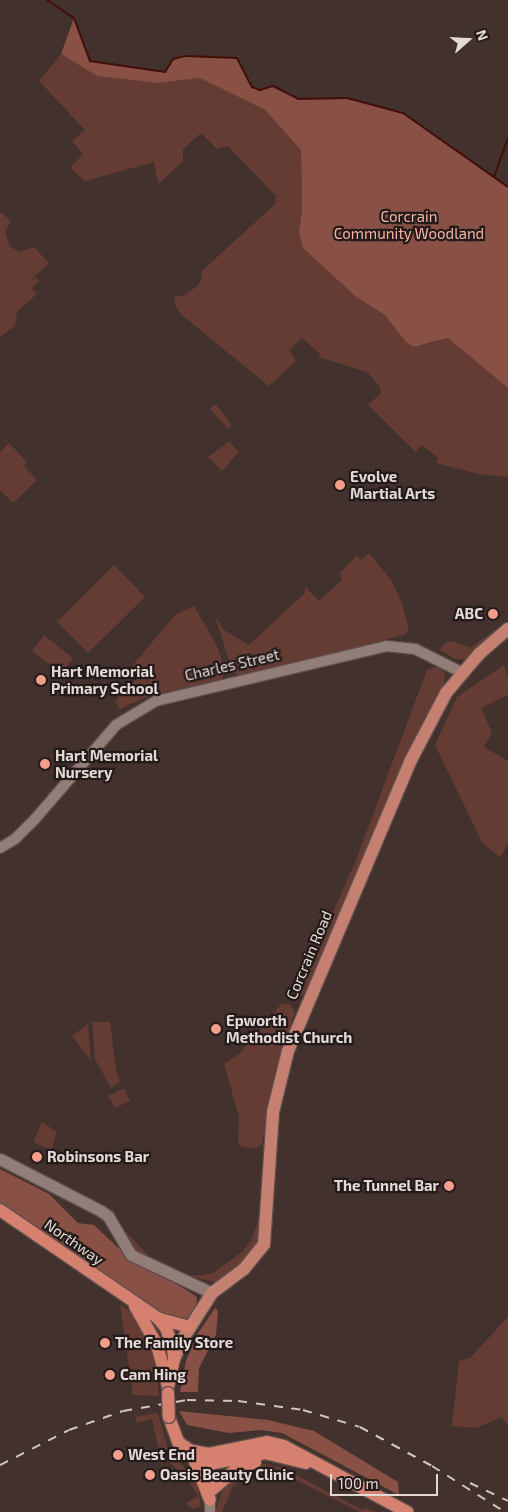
<!DOCTYPE html>
<html>
<head>
<meta charset="utf-8">
<style>
	body { margin:0 }
	#map { position:relative; width:508px; height:1512px; overflow:hidden; background:#42312d; font-family:"Exo 2",sans-serif }
	div>[style] { position:absolute }
	.green>* { inset:0; background:#653c34 }
	.forest>* { inset:0; background:#895045 }
	.stream>* { height:2px; margin:-1px; padding:0 1px; transform-origin:1px; border-radius:1px; background:#410f07 }
	.roads { filter:drop-shadow(1px 0 #5e4f4b) drop-shadow(-1px 0 #5e4f4b) drop-shadow(0 1px #5e4f4b) drop-shadow(0 -1px #5e4f4b) }
	.tertiary>* { height:10px; margin:-5px; padding:0 5px; transform-origin:5px; border-radius:5px; background:#927d79 }
	.secondary>* { height:11px; margin:-5.5px; padding:0 5.5px; transform-origin:5.5px; border-radius:5.5px; background:#927d79 }
	.primary>* { height:12px; margin:-6px; padding:0 6px; transform-origin:6px; border-radius:6px; background:#c58072 }
	.trunk>* { height:12px; margin:-6px; padding:0 6px; transform-origin:6px; border-radius:6px; background:#d68170 }
	.rail>* { height:2px; margin-top:-1px; transform-origin:0; background:repeating-linear-gradient(90deg,#d0c4c1 0 9px,transparent 0 18px) }
	.bridges { filter:drop-shadow(1px 0 #5e4f4b) drop-shadow(-1px 0 #5e4f4b) drop-shadow(0 1px #5e4f4b) drop-shadow(0 -1px #5e4f4b) }
	.trunk-bridge>* { height:12px; margin:-6px; padding:0 6px; transform-origin:6px; border-radius:6px; background:#d68170 }
	.dots>* { width:14px; height:14px; translate:-50% -50%; box-sizing:border-box; border:2px solid #231b19; border-radius:50% }
	span { translate:-50% -50%; white-space:nowrap; text-align:center; line-height:1.15; -webkit-text-stroke:4.5px #231b19; paint-order:stroke }
	.park-label { font-size:15px; color:#fab2a3 }
	.poi-label { font-size:15px; color:#e5d9d7; font-weight:700 }
	.left { translate:0 -50%; text-align:left }
	.right { translate:-100% -50%; text-align:right }
	.street-label { font-size:15px; color:#e5d9d7 }
	.north { position:absolute; left:443px; top:15px; width:50px; height:50px; -webkit-text-stroke:4px #231b19; paint-order:stroke; rotate:71deg; font-size:14px; font-weight:700; line-height:20px; text-align:center; color:#e5d9d7 }
	.north::after { content:''; display:block; margin:auto; width:18px; height:22px; background:#e5d9d7; clip-path:polygon(50% 0,100% 100%,50% 72%,0 100%) }
	.scale { position:absolute; left:330px; top:1474px; width:108px; height:22px; box-sizing:border-box; border:2px solid #e5d9d7; border-top:0; padding-left:6px; font-size:15px; line-height:18px; white-space:nowrap; color:#e5d9d7; -webkit-text-stroke:4px #231b19; paint-order:stroke }
</style>
</head>
<body>
<div id="map">
	<div class="green">
		<i style="clip-path:polygon(61px 54px,97px 76px,158px 83px,200px 78px,265px 110px,301px 150px,302px 209px,299px 232px,303px 248px,356px 297px,385px 315px,407px 342px,422px 346px,448px 338px,508px 388px,508px 477px,478px 474px,436px 463px,438px 458px,422px 445px,416px 452px,368px 405px,381px 393px,380px 387px,367px 372px,319px 357px,320px 354px,302px 338px,289px 350px,296px 361px,269px 386px,183px 316px,175px 306px,175px 297px,185px 295px,196px 287px,201px 281px,202px 271px,275px 204px,276px 196px,228px 146px,217px 149px,201px 133px,183px 149px,183px 161px,158px 184px,154px 162px,85px 181px,70px 168px,83px 154px,72px 141px,85px 130px,39px 81px)"></i>
		<i style="clip-path:polygon(0 212px,11px 221px,5px 232px,10px 246px,19px 252px,34px 247px,49px 263px,31px 280px,37px 278px,39px 281px,32px 288px,37px 294px,17px 312px,15px 326px,0 337px)"></i>
		<i style="clip-path:polygon(216px 404px,232px 426px,228px 429px,210px 409px)"></i>
		<i style="clip-path:polygon(229px 441px,239px 452px,222px 471px,208px 457px)"></i>
		<i style="clip-path:polygon(9px 443px,27px 462px,24px 466px,37px 480px,13px 503px,0 490px,0 452px)"></i>
		<i style="clip-path:polygon(369px 553px,391px 580px,402px 603px,409px 630px,404px 635px,241px 676px,233px 673px,215px 616px,224px 630px,249px 645px,305px 593px,305px 586px,319px 601px,342px 580px,340px 573px,357px 555px,361px 560px)"></i>
		<i style="clip-path:polygon(114px 565px,145px 597px,88px 653px,57px 622px)"></i>
		<i style="clip-path:polygon(194px 606px,217px 646px,223px 664px,223px 677px,219px 681px,151px 695px,120px 709px,115px 701px,141px 674px,133px 665px,175px 615px)"></i>
		<i style="clip-path:polygon(507px 622px,467px 659px,455px 659px,440px 650px,445px 643px,453px 641px,470px 648px)"></i>
		<i style="clip-path:polygon(44px 635px,73px 658px,61px 674px,32px 651px)"></i>
		<i style="clip-path:polygon(504px 665px,508px 677px,508px 695px,481px 708px,492px 733px,484px 747px,508px 761px,508px 844px,500px 857px,483px 844px,435px 745px,457px 697px)"></i>
		<i style="clip-path:polygon(437px 666px,445px 673px,444px 686px,425px 719px,305px 993px,299px 997px,294px 994px,295px 984px,305px 975px,356px 860px,427px 670px)"></i>
		<i style="clip-path:polygon(281px 1004px,289px 1004px,295px 1011px,277px 1068px,262px 1143px,257px 1148px,242px 1147px,238px 1143px,239px 1117px,224px 1064px,239px 1054px)"></i>
		<i style="clip-path:polygon(92px 1022px,110px 1022px,116px 1070px,120px 1082px,111px 1088px,95px 1059px)"></i>
		<i style="clip-path:polygon(88px 1024px,91px 1061px,72px 1036px)"></i>
		<i style="clip-path:polygon(124px 1088px,130px 1101px,115px 1108px,108px 1096px)"></i>
		<i style="clip-path:polygon(42px 1122px,57px 1132px,51px 1150px,33px 1142px)"></i>
		<i style="clip-path:polygon(264px 1204px,262px 1242px,253px 1257px,216px 1282px,188px 1276px,211px 1274px,242px 1252px,251px 1241px)"></i>
		<i style="clip-path:polygon(115px 1220px,149px 1256px,175px 1268px,161px 1266px,141px 1256px,132px 1248px)"></i>
		<i style="clip-path:polygon(120px 1304px,138px 1317px,155px 1354px,159px 1396px,133px 1395px)"></i>
		<i style="clip-path:polygon(508px 1317px,508px 1426px,502px 1417px,476px 1428px,452px 1426px,459px 1361px,470px 1358px)"></i>
		<i style="clip-path:polygon(158px 1413px,168px 1450px,196px 1480px,201px 1507px,193px 1509px,186px 1503px,198px 1496px,187px 1479px,159px 1452px,152px 1419px,137px 1423px,135px 1417px)"></i>
		<i style="clip-path:polygon(260px 1463px,283px 1468px,364px 1511px,363px 1507px,376px 1512px,360px 1512px,292px 1478px,264px 1471px,250px 1474px,233px 1486px,222px 1512px,215px 1512px,225px 1482px)"></i>
	</div>
	<div class="forest">
		<i style="clip-path:polygon(74px 18px,90px 61px,165px 72px,173px 59px,185px 56px,237px 58px,251px 87px,260px 90px,273px 86px,298px 99px,347px 98px,403px 113px,508px 187px,508px 388px,448px 338px,414px 347px,406px 342px,385px 315px,356px 297px,303px 248px,299px 232px,302px 209px,301px 150px,265px 110px,200px 78px,158px 83px,97px 76px,61px 54px)"></i>
		<i style="clip-path:polygon(0 1169px,49px 1194px,78px 1223px,94px 1225px,129px 1258px,185px 1289px,197px 1297px,196px 1310px,188px 1320px,160px 1315px,0 1205px)"></i>
		<i style="clip-path:polygon(215px 1308px,218px 1311px,216px 1335px,199px 1368px,198px 1392px,180px 1392px,186px 1361px,196px 1336px)"></i>
		<i style="clip-path:polygon(179px 1411px,268px 1420px,314px 1431px,398px 1482px,399px 1495px,282px 1433px,260px 1430px,229px 1433px,187px 1425px)"></i>
	</div>
	<div class="stream">
		<i style="left:47px;top:0;width:32px;rotate:34deg"></i>
		<i style="left:74px;top:18px;width:46px;rotate:69.6deg"></i>
		<i style="left:90px;top:61px;width:76px;rotate:8.3deg"></i>
		<i style="left:165px;top:72px;width:15px;rotate:-58deg"></i>
		<i style="left:173px;top:59px;width:12px;rotate:-14deg"></i>
		<i style="left:185px;top:56px;width:52px;rotate:2.2deg"></i>
		<i style="left:237px;top:58px;width:33px;rotate:63deg"></i>
		<i style="left:252px;top:87px;width:9px;rotate:21deg"></i>
		<i style="left:260px;top:90px;width:14px;rotate:-17deg"></i>
		<i style="left:273px;top:86px;width:28px;rotate:27deg"></i>
		<i style="left:298px;top:99px;width:49px;rotate:-1.2deg"></i>
		<i style="left:347px;top:98px;width:58px;rotate:15deg"></i>
		<i style="left:403px;top:113px;width:128px;rotate:35.2deg"></i>
		<i style="left:494px;top:177px;width:41px;rotate:-70.3deg"></i>
	</div>
	<div class="roads">
		<div class="tertiary">
			<i style="left:0;top:848px;width:17px;rotate:-31deg"></i>
			<i style="left:15px;top:839px;width:28px;rotate:-45deg"></i>
			<i style="left:35px;top:819px;width:124px;rotate:-49.2deg"></i>
			<i style="left:116px;top:725px;width:47px;rotate:-31deg"></i>
			<i style="left:156px;top:701px;width:236px;rotate:-13.4deg"></i>
			<i style="left:386px;top:646px;width:29px;rotate:6deg"></i>
			<i style="left:415px;top:649px;width:51px;rotate:26.6deg"></i>
			<i style="left:209px;top:1458px;width:54px;rotate:88.9deg"></i>
		</div>
		<div class="secondary">
			<i style="left:0;top:1159px;width:114px;rotate:27.2deg"></i>
			<i style="left:101px;top:1211px;width:9px;rotate:36deg"></i>
			<i style="left:108px;top:1216px;width:45px;rotate:59.5deg"></i>
			<i style="left:131px;top:1255px;width:89px;rotate:25.1deg"></i>
		</div>
		<div class="primary">
			<i style="left:174px;top:1359px;width:24px;rotate:-66deg"></i>
			<i style="left:184px;top:1337px;width:52px;rotate:-57.5deg"></i>
			<i style="left:212px;top:1293px;width:40px;rotate:-37deg"></i>
			<i style="left:244px;top:1269px;width:32px;rotate:-51deg"></i>
			<i style="left:264px;top:1244px;width:132px;rotate:-86.1deg"></i>
			<i style="left:273px;top:1112px;width:63px;rotate:-76.2deg"></i>
			<i style="left:288px;top:1051px;width:316px;rotate:-67.1deg"></i>
			<i style="left:411px;top:760px;width:76px;rotate:-62.4deg"></i>
			<i style="left:446px;top:693px;width:51px;rotate:-49.8deg"></i>
			<i style="left:479px;top:654px;width:38px;rotate:-41deg"></i>
		</div>
		<div class="trunk">
			<i style="left:0;top:1210px;width:191px;rotate:34.4deg"></i>
			<i style="left:158px;top:1318px;width:13px;rotate:51deg"></i>
			<i style="left:166px;top:1328px;width:20px;rotate:70deg"></i>
			<i style="left:173px;top:1347px;width:12px;rotate:85deg"></i>
			<i style="left:174px;top:1359px;width:30px;rotate:102deg"></i>
			<i style="left:135px;top:1306px;width:45px;rotate:60.6deg"></i>
			<i style="left:157px;top:1345px;width:42px;rotate:75deg"></i>
			<i style="left:160px;top:1319px;width:30px;rotate:15deg"></i>
			<i style="left:169px;top:1417px;width:27px;rotate:70deg"></i>
			<i style="left:178px;top:1442px;width:38px;rotate:35deg"></i>
			<i style="left:209px;top:1464px;width:57px;rotate:-11.1deg"></i>
			<i style="left:265px;top:1453px;width:42px;rotate:13.7deg"></i>
			<i style="left:188px;top:1450px;width:21px;rotate:11deg"></i>
			<i style="left:209px;top:1454px;width:59px;rotate:-11.7deg"></i>
			<i style="left:267px;top:1442px;width:17px;rotate:13deg"></i>
			<i style="left:284px;top:1446px;width:140px;rotate:28.2deg"></i>
			<i style="left:192px;top:1454px;width:49px;rotate:68.6deg"></i>
			<i style="left:209px;top:1492px;width:33px;rotate:-40deg"></i>
			<i style="left:234px;top:1471px;width:23px;rotate:-23deg"></i>
		</div>
	</div>
	<div class="rail">
		<i style="left:0;top:1465px;width:77px;rotate:-26.9deg"></i>
		<i style="left:69px;top:1430px;width:57px;rotate:-19.4deg"></i>
		<i style="left:123px;top:1411px;width:65px;rotate:-9.8deg"></i>
		<i style="left:187px;top:1400px;width:51px;rotate:1.1deg"></i>
		<i style="left:238px;top:1401px;width:66px;rotate:7.9deg"></i>
		<i style="left:303px;top:1410px;width:59px;rotate:16.6deg"></i>
		<i style="left:360px;top:1427px;width:82px;rotate:28.4deg"></i>
		<i style="left:432px;top:1466px;width:86px;rotate:32.2deg"></i>
		<i style="left:470px;top:1483px;width:42px;rotate:25.3deg"></i>
	</div>
	<div class="bridges">
		<div class="trunk-bridge">
			<i style="left:168px;top:1393px;width:24px;rotate:88deg"></i>
		</div>
	</div>
	<div class="dots">
		<i style="left:340px;top:485px;background:#f49d8b"></i>
		<i style="left:493px;top:614px;background:#f49d8b"></i>
		<i style="left:41px;top:680px;background:#f49d8b"></i>
		<i style="left:45px;top:764px;background:#f49d8b"></i>
		<i style="left:216px;top:1029px;background:#f49d8b"></i>
		<i style="left:37px;top:1157px;background:#f49d8b"></i>
		<i style="left:449px;top:1186px;background:#f49d8b"></i>
		<i style="left:105px;top:1343px;background:#f49d8b"></i>
		<i style="left:110px;top:1375px;background:#f49d8b"></i>
		<i style="left:118px;top:1455px;background:#f49d8b"></i>
		<i style="left:150px;top:1475px;background:#f49d8b"></i>
	</div>
	<div class="park-label">
		<span style="left:409px;top:225px">Corcrain<br>Community Woodland</span>
	</div>
	<div class="poi-label">
		<span class="left" style="left:350px;top:485px">Evolve<br>Martial Arts</span>
		<span class="right" style="left:483px;top:614px">ABC</span>
		<span class="left" style="left:51px;top:680px">Hart Memorial<br>Primary School</span>
		<span class="left" style="left:55px;top:764px">Hart Memorial<br>Nursery</span>
		<span class="left" style="left:226px;top:1029px">Epworth<br>Methodist Church</span>
		<span class="left" style="left:47px;top:1157px">Robinsons Bar</span>
		<span class="right" style="left:439px;top:1186px">The Tunnel Bar</span>
		<span class="left" style="left:115px;top:1343px">The Family Store</span>
		<span class="left" style="left:120px;top:1375px">Cam Hing</span>
		<span class="left" style="left:128px;top:1455px">West End</span>
		<span class="left" style="left:160px;top:1475px">Oasis Beauty Clinic</span>
	</div>
	<div class="street-label">
		<span style="left:232px;top:665px;rotate:-13deg">Charles Street</span>
		<span style="left:309px;top:955px;rotate:-67deg">Corcrain Road</span>
		<span style="left:74px;top:1242px;rotate:35deg">Northway</span>
	</div>
	<div class="north">N</div>
	<div class="scale">100 m</div>
</div>
</body>
</html>
